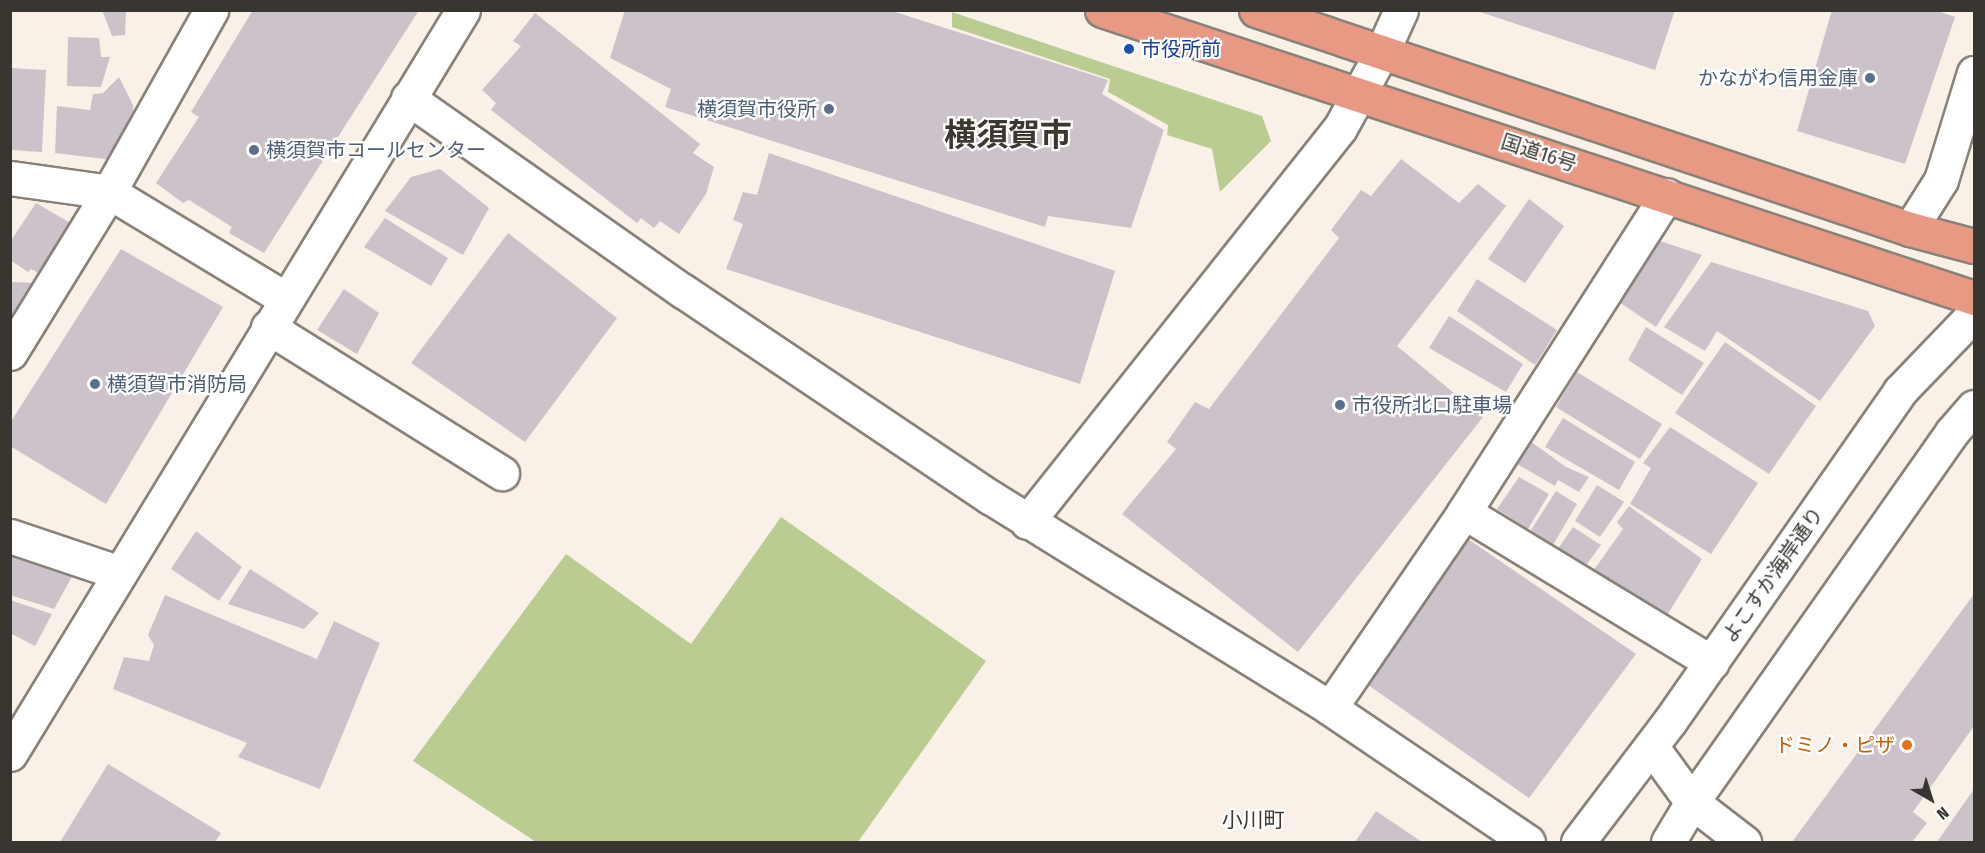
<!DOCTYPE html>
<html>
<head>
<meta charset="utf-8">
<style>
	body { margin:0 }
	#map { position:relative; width:1985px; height:853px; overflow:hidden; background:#f9f1e7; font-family:"Fira Sans Condensed","Noto Sans JP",sans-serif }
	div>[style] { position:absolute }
	.green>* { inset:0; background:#bacc91 }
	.building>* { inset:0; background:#ccc2ca }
	.roads { filter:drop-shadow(2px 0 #888279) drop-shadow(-2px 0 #888279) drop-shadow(0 2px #888279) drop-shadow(0 -2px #888279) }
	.street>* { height:33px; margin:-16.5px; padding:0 16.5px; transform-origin:16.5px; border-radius:16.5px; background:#fff }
	.secondary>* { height:33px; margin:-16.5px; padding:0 16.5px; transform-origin:16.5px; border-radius:16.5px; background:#fff }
	.highway>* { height:33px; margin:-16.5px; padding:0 16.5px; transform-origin:16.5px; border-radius:16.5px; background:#e79984 }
	.dots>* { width:16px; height:16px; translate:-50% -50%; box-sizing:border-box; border:3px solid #fff; border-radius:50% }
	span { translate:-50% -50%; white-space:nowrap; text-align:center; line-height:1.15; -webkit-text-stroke:4.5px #fff; paint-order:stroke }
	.transit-label { font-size:20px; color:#164399 }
	.left { translate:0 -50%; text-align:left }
	.service-label { font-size:20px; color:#4e5e75 }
	.right { translate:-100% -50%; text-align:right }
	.street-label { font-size:20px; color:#393632 }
	.food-label { font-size:20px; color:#c56008 }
	.neighbourhood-label { font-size:21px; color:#3d3730 }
	.town-label { font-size:32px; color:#3d3730; font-weight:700 }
	.frame { position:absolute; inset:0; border:12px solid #393632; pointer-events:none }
	.north { position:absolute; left:1901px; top:769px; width:60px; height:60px; -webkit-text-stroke:4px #fff; paint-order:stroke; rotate:141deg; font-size:16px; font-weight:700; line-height:24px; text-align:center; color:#393632 }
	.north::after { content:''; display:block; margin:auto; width:21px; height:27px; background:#393632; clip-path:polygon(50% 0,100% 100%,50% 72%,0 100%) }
</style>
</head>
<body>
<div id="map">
	<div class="green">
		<i style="clip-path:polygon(952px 12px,1262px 116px,1271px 141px,1220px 192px,1212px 149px,1167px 135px,1168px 125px,1108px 92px,1110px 79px,952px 27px)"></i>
		<i style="clip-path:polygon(781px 517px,986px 661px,858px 842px,536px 842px,413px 761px,566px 554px,691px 644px)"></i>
	</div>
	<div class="building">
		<i style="clip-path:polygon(102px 10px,126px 10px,125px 35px,112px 36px)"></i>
		<i style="clip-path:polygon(253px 10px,419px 10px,264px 253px,229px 233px,232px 227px,189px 200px,183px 203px,156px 183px,199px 117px,191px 112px)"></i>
		<i style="clip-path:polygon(625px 10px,889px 10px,1108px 80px,1102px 94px,1164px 130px,1131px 228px,1048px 216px,1045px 227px,665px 107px,671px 89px,610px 58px)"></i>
		<i style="clip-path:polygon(1474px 10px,1675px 10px,1655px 70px)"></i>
		<i style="clip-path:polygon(1832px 10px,1935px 10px,1955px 17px,1905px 164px,1797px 131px)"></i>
		<i style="clip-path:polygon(535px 13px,700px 144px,693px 153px,714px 167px,706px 194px,679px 234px,660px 221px,654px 228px,641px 218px,637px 223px,491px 110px,496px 103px,482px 90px,521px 46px,513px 41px)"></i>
		<i style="clip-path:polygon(68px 37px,99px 38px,101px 57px,110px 57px,101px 87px,67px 86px)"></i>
		<i style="clip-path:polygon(10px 68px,46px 70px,42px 152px,10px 150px)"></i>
		<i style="clip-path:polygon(119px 77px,133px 105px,134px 123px,113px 160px,55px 153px,57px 106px,90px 110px,93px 94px,103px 93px)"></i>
		<i style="clip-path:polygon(769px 153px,1115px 271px,1080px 384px,726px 269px,743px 224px,733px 220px,743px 192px,757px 195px)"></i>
		<i style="clip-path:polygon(1401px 159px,1459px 203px,1478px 184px,1506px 206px,1397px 346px,1483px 417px,1298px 652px,1122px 514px,1176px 449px,1167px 442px,1195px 402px,1209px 409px,1339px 238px,1331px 230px,1361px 190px,1371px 196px)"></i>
		<i style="clip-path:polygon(440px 169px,489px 208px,463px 255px,385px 211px,411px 177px)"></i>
		<i style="clip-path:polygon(1529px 199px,1564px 226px,1525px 283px,1488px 259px)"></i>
		<i style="clip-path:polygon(36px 203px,74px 225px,44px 276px,31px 269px,28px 272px,10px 260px,10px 242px)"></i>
		<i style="clip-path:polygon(385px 218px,448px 258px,431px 286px,364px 247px)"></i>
		<i style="clip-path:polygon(508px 233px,617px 318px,525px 442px,411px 363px)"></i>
		<i style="clip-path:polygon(1660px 241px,1702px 255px,1656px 327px,1619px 302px)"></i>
		<i style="clip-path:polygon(121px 249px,223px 307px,106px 504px,10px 446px,10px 423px)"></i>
		<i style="clip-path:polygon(1711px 262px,1868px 311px,1875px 326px,1820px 401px,1717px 331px,1705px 351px,1664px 327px)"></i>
		<i style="clip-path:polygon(1477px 279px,1557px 330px,1535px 365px,1457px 311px)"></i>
		<i style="clip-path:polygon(10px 282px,36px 283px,13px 321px,10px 321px)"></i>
		<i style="clip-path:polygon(344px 289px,379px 313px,357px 354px,317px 330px)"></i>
		<i style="clip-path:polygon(1449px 316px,1523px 364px,1506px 392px,1429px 348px)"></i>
		<i style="clip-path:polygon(1646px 327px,1704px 363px,1682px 395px,1628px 360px)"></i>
		<i style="clip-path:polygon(1725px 342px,1816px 406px,1769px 474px,1675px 413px)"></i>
		<i style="clip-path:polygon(1577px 372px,1662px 424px,1640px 459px,1556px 407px)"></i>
		<i style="clip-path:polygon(1563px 418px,1635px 462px,1619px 490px,1545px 447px)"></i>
		<i style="clip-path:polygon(1670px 427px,1758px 483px,1711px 554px,1630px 504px,1651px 468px,1643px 463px)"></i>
		<i style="clip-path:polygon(1530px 441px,1566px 467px,1589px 477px,1579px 492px,1558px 480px,1555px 486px,1517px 464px)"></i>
		<i style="clip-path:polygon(1519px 477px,1549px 494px,1528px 529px,1497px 509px)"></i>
		<i style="clip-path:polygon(1597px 485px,1624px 502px,1600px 537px,1575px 521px)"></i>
		<i style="clip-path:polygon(1556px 491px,1577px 504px,1553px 545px,1531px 530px)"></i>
		<i style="clip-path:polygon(1629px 506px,1702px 559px,1664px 620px,1591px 574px,1623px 529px,1617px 522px)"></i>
		<i style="clip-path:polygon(1573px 527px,1601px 545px,1584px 568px,1557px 550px)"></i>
		<i style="clip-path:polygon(196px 531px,242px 567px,219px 601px,171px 569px)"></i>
		<i style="clip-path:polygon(1468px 539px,1636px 654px,1529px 798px,1364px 682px)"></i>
		<i style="clip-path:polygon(10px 551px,74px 573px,54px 609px,10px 595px)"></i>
		<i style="clip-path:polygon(250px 569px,319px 613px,304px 629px,228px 604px)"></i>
		<i style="clip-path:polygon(1974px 594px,1974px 726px,1913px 812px,1927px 823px,1912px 842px,1792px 842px)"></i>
		<i style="clip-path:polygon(165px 595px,317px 659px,334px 621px,380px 643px,320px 789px,238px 757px,247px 743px,113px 689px,124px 657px,149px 661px,154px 645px,148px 635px)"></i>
		<i style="clip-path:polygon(10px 600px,52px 614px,35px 646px,10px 633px)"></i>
		<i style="clip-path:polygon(108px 764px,221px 833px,215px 842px,60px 842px)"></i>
		<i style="clip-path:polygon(1974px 789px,1974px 842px,1937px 842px)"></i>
		<i style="clip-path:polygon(1376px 811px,1422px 842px,1355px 842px)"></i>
	</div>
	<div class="roads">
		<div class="street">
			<i style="left:408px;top:98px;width:336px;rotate:35.1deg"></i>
			<i style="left:683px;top:291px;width:370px;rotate:33.9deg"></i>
			<i style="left:990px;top:497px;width:400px;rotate:31.8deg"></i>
			<i style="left:1330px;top:708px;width:239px;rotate:34.1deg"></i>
			<i style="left:10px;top:178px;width:100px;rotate:8deg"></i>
			<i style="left:109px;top:192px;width:207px;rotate:31.2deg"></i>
			<i style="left:1910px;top:229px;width:58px;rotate:-57.7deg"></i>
			<i style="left:1941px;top:180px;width:112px;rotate:-72.9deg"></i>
			<i style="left:268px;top:327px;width:276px;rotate:32deg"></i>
			<i style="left:10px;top:353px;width:189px;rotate:-58.4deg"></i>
			<i style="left:109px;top:192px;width:209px;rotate:-60.7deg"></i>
			<i style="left:1464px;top:512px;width:290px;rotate:31.3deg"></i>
			<i style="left:1027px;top:522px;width:503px;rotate:-51.54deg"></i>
			<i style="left:1340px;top:128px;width:89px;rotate:-61.1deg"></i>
			<i style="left:1383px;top:50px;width:44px;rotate:-65.8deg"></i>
			<i style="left:10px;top:536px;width:116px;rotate:18.6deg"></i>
			<i style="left:1330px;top:708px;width:237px;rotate:-55.6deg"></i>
			<i style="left:1464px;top:512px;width:376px;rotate:-57.4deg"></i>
			<i style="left:1651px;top:746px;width:69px;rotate:53.8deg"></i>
			<i style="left:1692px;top:802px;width:66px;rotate:37.6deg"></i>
		</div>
		<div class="secondary">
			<i style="left:10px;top:754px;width:871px;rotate:-58.66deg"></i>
			<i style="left:1578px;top:842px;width:152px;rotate:-52.8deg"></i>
			<i style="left:1670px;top:721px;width:402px;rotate:-55.1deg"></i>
			<i style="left:1900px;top:391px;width:107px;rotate:-46.1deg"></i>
			<i style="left:1668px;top:842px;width:47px;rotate:-59deg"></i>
			<i style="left:1692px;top:802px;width:452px;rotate:-54.9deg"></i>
			<i style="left:1952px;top:432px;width:33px;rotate:-49deg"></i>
		</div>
		<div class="highway">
			<i style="left:1102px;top:10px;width:918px;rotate:18.28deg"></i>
			<i style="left:1256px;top:10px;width:690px;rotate:18.51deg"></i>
			<i style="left:1910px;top:229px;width:66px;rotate:14.9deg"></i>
		</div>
	</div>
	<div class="dots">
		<i style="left:1129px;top:49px;background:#1a4fb4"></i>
		<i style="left:1870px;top:78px;background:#5c6f8a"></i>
		<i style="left:829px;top:109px;background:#5c6f8a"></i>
		<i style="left:254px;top:150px;background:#5c6f8a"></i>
		<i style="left:95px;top:384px;background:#5c6f8a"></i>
		<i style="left:1340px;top:405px;background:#5c6f8a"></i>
		<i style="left:1907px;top:745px;background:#e8710a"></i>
	</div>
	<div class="transit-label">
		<span class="left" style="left:1141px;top:49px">市役所前</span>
	</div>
	<div class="service-label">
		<span class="right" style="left:1858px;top:78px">かながわ信用金庫</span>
		<span class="right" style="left:817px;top:109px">横須賀市役所</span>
		<span class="left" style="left:266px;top:150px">横須賀市コールセンター</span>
		<span class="left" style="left:107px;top:384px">横須賀市消防局</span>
		<span class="left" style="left:1352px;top:405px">市役所北口駐車場</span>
	</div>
	<div class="street-label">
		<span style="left:1539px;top:153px;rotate:18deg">国道16号</span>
		<span style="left:1773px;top:575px;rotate:-55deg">よこすか海岸通り</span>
	</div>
	<div class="food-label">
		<span class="right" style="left:1895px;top:745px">ドミノ・ピザ</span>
	</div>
	<div class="neighbourhood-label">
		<span style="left:1253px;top:820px">小川町</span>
	</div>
	<div class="town-label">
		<span style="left:1008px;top:135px">横須賀市</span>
	</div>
	<div class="frame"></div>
	<div class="north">N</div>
</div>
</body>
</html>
